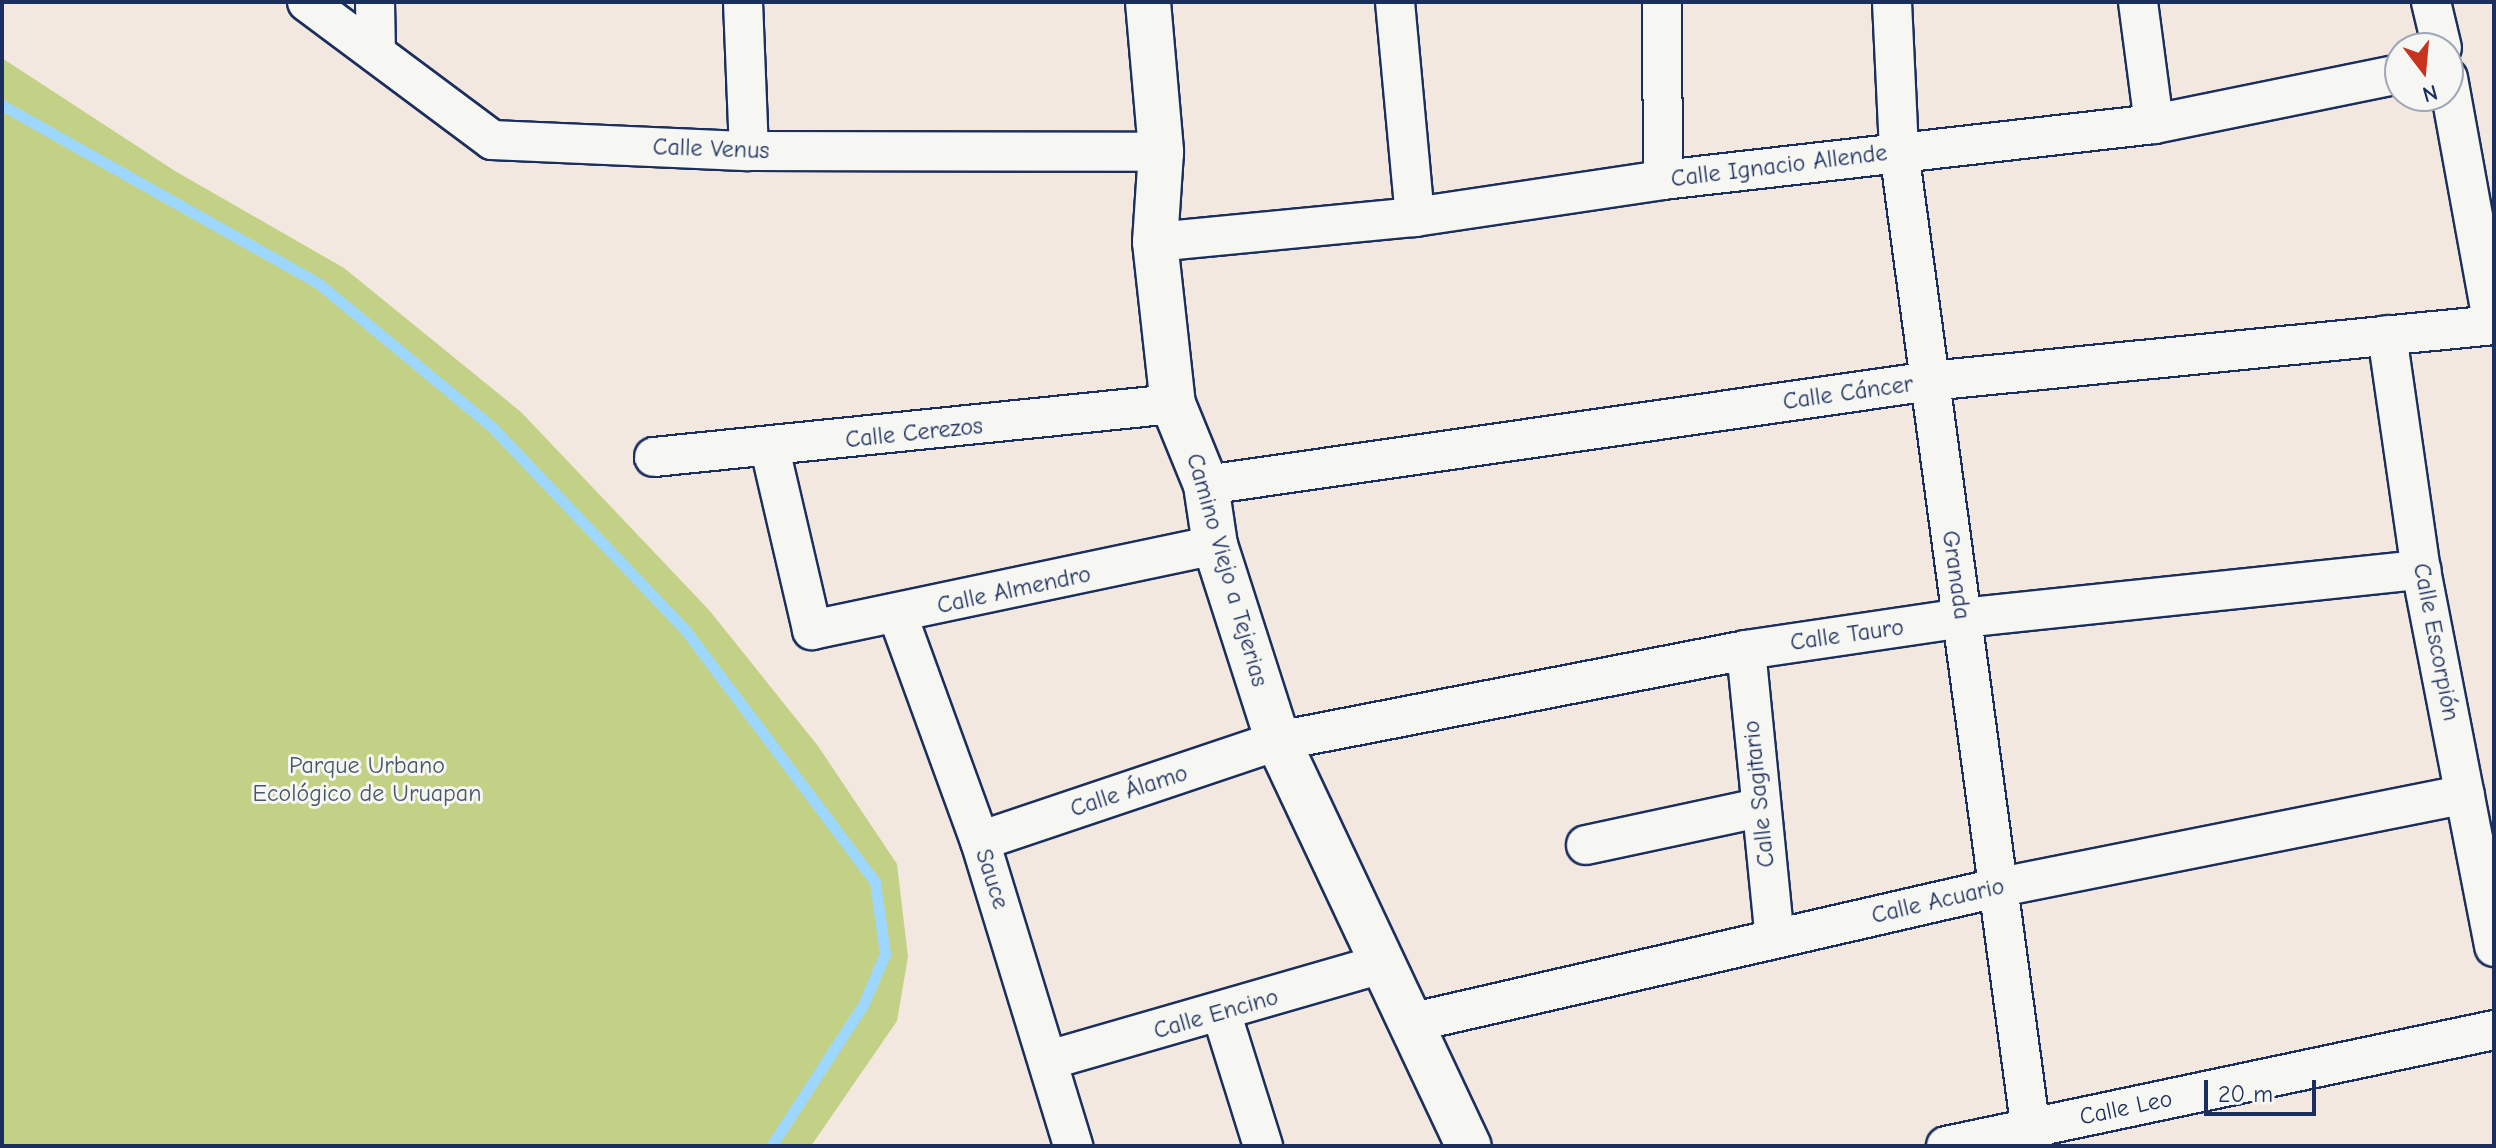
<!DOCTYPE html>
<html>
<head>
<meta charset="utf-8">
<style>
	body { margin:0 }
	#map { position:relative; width:2496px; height:1148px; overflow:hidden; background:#f3e8e0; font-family:"Comic Neue",sans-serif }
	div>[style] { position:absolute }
	.green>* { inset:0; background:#c2d186 }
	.stream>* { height:11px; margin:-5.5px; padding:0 5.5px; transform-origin:5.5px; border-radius:5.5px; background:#9dd7fe }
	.roads { filter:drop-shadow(2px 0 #1b2f5e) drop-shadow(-2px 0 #1b2f5e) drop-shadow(0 2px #1b2f5e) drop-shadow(0 -2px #1b2f5e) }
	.street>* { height:38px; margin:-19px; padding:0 19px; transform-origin:19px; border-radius:19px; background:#f6f6f2 }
	.secondary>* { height:44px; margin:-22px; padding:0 22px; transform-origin:22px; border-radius:22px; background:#f6f6f2 }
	span { translate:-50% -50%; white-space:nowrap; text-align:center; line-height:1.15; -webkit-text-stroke:6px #f6f6f2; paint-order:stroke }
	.street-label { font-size:24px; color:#1b2f5e }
	.park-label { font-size:24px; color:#455868 }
	.frame { position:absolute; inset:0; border:4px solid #1b2f5e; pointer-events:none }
	.north { position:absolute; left:2384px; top:32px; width:80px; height:80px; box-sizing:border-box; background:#f6f6f2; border:2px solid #9ea6b7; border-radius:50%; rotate:164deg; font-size:22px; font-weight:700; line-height:32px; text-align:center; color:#1b2f5e }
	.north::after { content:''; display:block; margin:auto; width:28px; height:36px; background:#c8321e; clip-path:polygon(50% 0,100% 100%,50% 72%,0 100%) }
	.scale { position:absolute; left:2204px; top:1080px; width:112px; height:36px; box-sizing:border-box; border:4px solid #1b2f5e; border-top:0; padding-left:10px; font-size:24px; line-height:28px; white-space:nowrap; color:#1b2f5e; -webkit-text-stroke:6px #f6f6f2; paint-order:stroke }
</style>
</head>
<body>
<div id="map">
	<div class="green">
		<i style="clip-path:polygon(2px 58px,175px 171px,344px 268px,521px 412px,709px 610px,818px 746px,897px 864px,908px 957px,897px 1021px,811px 1146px,2px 1146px)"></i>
	</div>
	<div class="stream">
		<i style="left:2px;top:105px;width:363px;rotate:29.4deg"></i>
		<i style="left:318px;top:283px;width:226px;rotate:39.6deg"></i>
		<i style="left:492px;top:427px;width:282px;rotate:46.4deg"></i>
		<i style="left:686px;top:631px;width:314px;rotate:53deg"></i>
		<i style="left:875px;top:882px;width:73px;rotate:82.1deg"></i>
		<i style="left:885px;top:954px;width:56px;rotate:113.3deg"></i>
		<i style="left:863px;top:1005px;width:168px;rotate:123.1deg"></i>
	</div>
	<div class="roads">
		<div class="street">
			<i style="left:307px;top:2px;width:231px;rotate:36.7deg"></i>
			<i style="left:492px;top:140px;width:257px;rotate:2.5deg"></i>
			<i style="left:749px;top:151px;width:412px;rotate:0.1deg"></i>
			<i style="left:375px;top:2px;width:51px;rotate:88.9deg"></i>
			<i style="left:743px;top:2px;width:149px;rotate:87.7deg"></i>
			<i style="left:1395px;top:2px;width:216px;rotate:84.7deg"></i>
			<i style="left:1662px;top:2px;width:178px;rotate:89.7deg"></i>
			<i style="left:1892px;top:2px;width:149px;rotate:87.3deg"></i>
			<i style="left:1899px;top:151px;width:1004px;rotate:82.33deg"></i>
			<i style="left:2138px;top:2px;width:123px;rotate:82.5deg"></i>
			<i style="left:2431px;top:2px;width:47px;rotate:76.6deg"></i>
			<i style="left:2448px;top:78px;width:251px;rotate:79.7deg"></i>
			<i style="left:1155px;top:242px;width:261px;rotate:-5.5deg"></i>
			<i style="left:1415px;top:217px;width:251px;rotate:-8.5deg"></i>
			<i style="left:1663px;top:180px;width:494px;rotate:-6.5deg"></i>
			<i style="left:2154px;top:124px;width:251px;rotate:-11.5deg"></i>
			<i style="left:2387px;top:335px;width:237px;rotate:81.8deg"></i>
			<i style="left:2421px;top:570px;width:384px;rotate:79deg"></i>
			<i style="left:770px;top:449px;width:186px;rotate:76.9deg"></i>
			<i style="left:812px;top:630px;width:412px;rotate:-11.9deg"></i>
			<i style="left:654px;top:457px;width:522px;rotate:-5.83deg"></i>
			<i style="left:1206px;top:485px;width:731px;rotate:-8.17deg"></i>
			<i style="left:1930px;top:381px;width:567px;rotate:-5.67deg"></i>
			<i style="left:898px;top:616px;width:239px;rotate:70deg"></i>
			<i style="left:980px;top:841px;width:319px;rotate:73deg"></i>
			<i style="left:1746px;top:650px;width:290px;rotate:84.3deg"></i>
			<i style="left:980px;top:841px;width:314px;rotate:-18.6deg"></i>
			<i style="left:1278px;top:741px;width:477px;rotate:-11deg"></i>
			<i style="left:1746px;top:650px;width:218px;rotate:-8.4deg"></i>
			<i style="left:1962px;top:618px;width:462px;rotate:-6deg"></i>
			<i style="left:1586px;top:845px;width:176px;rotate:-12.1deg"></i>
			<i style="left:1222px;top:1015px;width:137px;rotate:72.6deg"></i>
			<i style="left:1414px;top:1022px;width:602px;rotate:-12.95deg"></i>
			<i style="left:2001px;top:887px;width:473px;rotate:-11.3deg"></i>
			<i style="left:1049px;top:1060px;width:346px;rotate:-16.1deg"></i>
			<i style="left:1946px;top:1146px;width:560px;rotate:-11.95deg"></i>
		</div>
		<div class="secondary">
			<i style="left:1148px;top:2px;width:151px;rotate:85deg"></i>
			<i style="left:1161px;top:152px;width:90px;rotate:93.8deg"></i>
			<i style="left:1155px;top:242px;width:163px;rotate:83.7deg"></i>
			<i style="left:1173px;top:404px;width:87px;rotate:67.8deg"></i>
			<i style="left:1206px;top:485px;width:61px;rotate:81.5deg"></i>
			<i style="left:1215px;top:545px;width:206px;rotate:72.2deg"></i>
			<i style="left:1278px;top:741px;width:448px;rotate:64.8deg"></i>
		</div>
	</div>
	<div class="street-label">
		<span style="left:711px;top:149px;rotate:2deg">Calle Venus</span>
		<span style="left:1779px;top:166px;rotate:-7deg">Calle Ignacio Allende</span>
		<span style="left:1848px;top:393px;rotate:-8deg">Calle Cáncer</span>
		<span style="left:914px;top:433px;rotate:-6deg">Calle Cerezos</span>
		<span style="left:1227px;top:570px;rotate:74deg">Camino Viejo a Tejerias</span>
		<span style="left:1956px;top:575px;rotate:82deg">Granada</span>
		<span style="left:1014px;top:590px;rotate:-12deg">Calle Almendro</span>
		<span style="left:1847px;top:635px;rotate:-8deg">Calle Tauro</span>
		<span style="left:2436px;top:642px;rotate:79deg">Calle Escorpión</span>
		<span style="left:1129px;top:791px;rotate:-18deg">Calle Álamo</span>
		<span style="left:1759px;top:794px;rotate:-96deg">Calle Sagitario</span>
		<span style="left:992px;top:879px;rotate:72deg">Sauce</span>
		<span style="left:1938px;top:901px;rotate:-13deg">Calle Acuario</span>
		<span style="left:1216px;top:1014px;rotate:-16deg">Calle Encino</span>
		<span style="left:2126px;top:1108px;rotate:-12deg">Calle Leo</span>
	</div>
	<div class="park-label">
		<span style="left:367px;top:780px">Parque Urbano<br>Ecológico de Uruapan</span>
	</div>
	<div class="frame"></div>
	<div class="north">N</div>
	<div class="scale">20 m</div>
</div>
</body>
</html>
